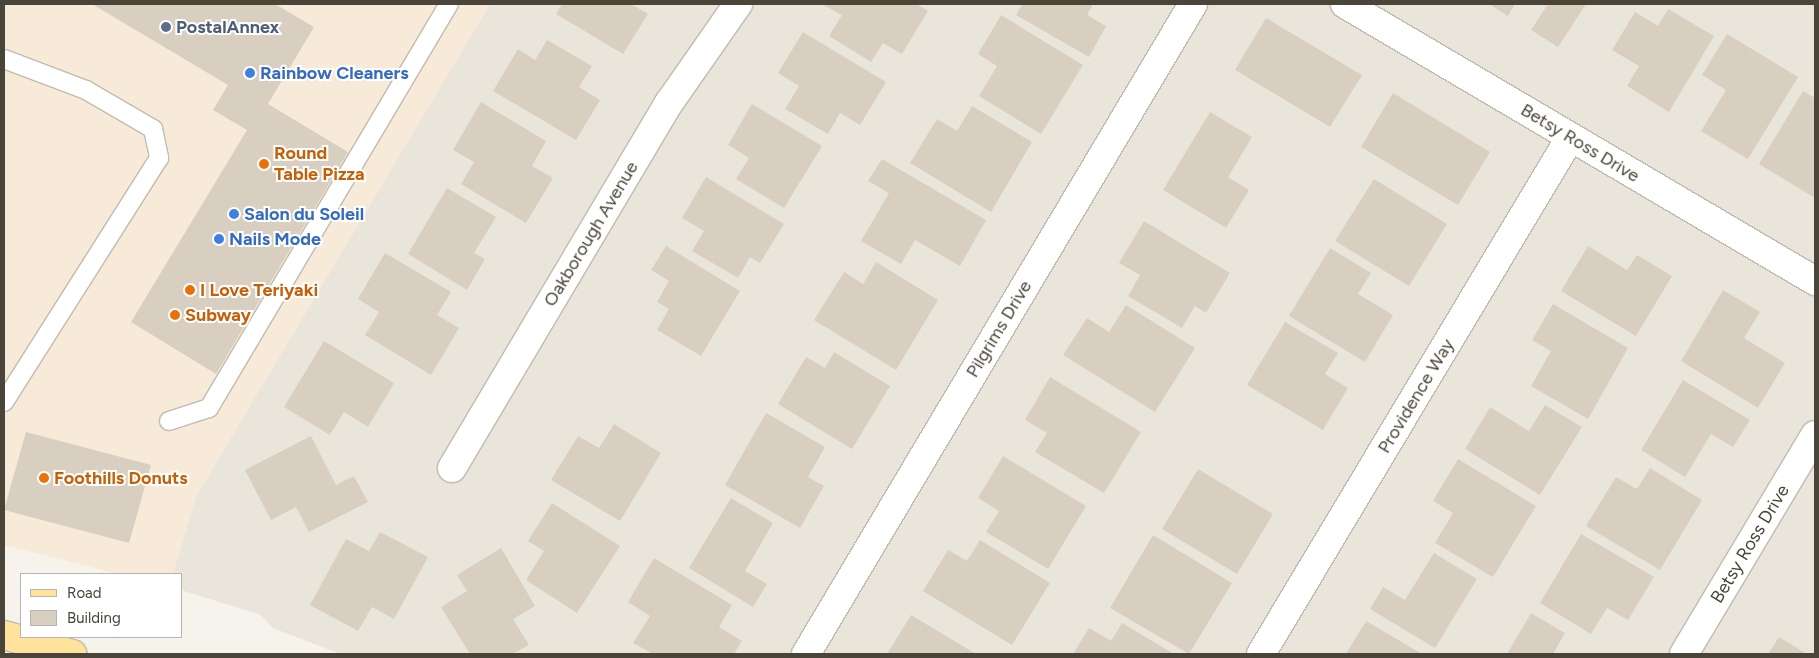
<!DOCTYPE html>
<html>
<head>
<meta charset="utf-8">
<style>
	body { margin:0 }
	#map { position:relative; width:1819px; height:658px; overflow:hidden; background:#f6f3ec; font-family:Figtree,sans-serif }
	div>[style] { position:absolute }
	.residential>* { inset:0; background:#eae5da }
	.commercial>* { inset:0; background:#f7ead8 }
	.building>* { inset:0; background:#d8cfc1 }
	.roads { filter:drop-shadow(1px 0 #c2bbae) drop-shadow(-1px 0 #c2bbae) drop-shadow(0 1px #c2bbae) drop-shadow(0 -1px #c2bbae) }
	.service>* { height:18px; margin:-9px; padding:0 9px; transform-origin:9px; border-radius:9px; background:#fff }
	.minor>* { height:28px; margin:-14px; padding:0 14px; transform-origin:14px; border-radius:14px; background:#fff }
	.primary>* { height:28px; margin:-14px; padding:0 14px; transform-origin:14px; border-radius:14px; background:#ffe39c }
	.dots>* { width:14px; height:14px; translate:-50% -50%; box-sizing:border-box; border:2px solid #fff; border-radius:50% }
	span { translate:-50% -50%; white-space:nowrap; text-align:center; line-height:1.15; -webkit-text-stroke:4px #fff; paint-order:stroke }
	.service-label { font-size:18px; color:#4e5e75; font-weight:700 }
	.left { translate:0 -50%; text-align:left }
	.shop-label { font-size:18px; color:#366cbe; font-weight:700 }
	.street-label { font-size:18px; color:#4b4439 }
	.food-label { font-size:18px; color:#c56008; font-weight:700 }
	.frame { position:absolute; inset:0; border:5px solid #4b4439; pointer-events:none }
	.legend { position:absolute; left:20px; top:573px; width:162px; height:65px; box-sizing:border-box; background:#fff; border:1px solid #b7b4b0; margin:0; padding:6px 9px; list-style:none; font-size:15px; color:#4b4439 }
	.legend li { display:flex; align-items:center; gap:10px; height:25px }
	.legend b { width:25px; border:1px solid #b7b4b0 }
</style>
</head>
<body>
<div id="map">
	<div class="residential">
		<i style="clip-path:polygon(490px 4px,1815px 4px,1815px 654px,340px 654px,273px 628px,261px 615px,181px 590px,181px 574px,173px 574px,196px 496px)"></i>
	</div>
	<div class="commercial">
		<i style="clip-path:polygon(4px 4px,490px 4px,196px 496px,173px 574px,118px 574px,4px 545px)"></i>
	</div>
	<div class="building">
		<i style="clip-path:polygon(92px 4px,275px 4px,314px 27px,268px 104px,348px 152px,216px 374px,131px 322px,247px 130px,213px 110px,228px 85px)"></i>
		<i style="clip-path:polygon(562px 4px,631px 4px,648px 14px,623px 54px,556px 14px)"></i>
		<i style="clip-path:polygon(822px 4px,916px 4px,928px 11px,902px 54px,883px 43px,871px 62px,829px 36px,842px 15px)"></i>
		<i style="clip-path:polygon(1022px 4px,1093px 4px,1087px 15px,1106px 26px,1089px 57px,1016px 15px)"></i>
		<i style="clip-path:polygon(1489px 4px,1515px 4px,1508px 16px)"></i>
		<i style="clip-path:polygon(1548px 4px,1586px 4px,1558px 47px,1531px 30px)"></i>
		<i style="clip-path:polygon(1668px 9px,1714px 36px,1669px 112px,1627px 86px,1639px 66px,1612px 50px,1635px 12px,1658px 26px)"></i>
		<i style="clip-path:polygon(1001px 15px,1083px 65px,1041px 134px,979px 96px,997px 66px,978px 54px)"></i>
		<i style="clip-path:polygon(1266px 18px,1362px 75px,1330px 127px,1235px 70px)"></i>
		<i style="clip-path:polygon(803px 32px,886px 82px,860px 125px,840px 113px,828px 134px,785px 109px,799px 86px,778px 73px)"></i>
		<i style="clip-path:polygon(1727px 34px,1798px 77px,1748px 159px,1701px 131px,1726px 90px,1702px 75px)"></i>
		<i style="clip-path:polygon(547px 40px,592px 66px,579px 87px,600px 100px,576px 140px,493px 91px,518px 49px,535px 60px)"></i>
		<i style="clip-path:polygon(1803px 91px,1815px 98px,1815px 198px,1759px 164px)"></i>
		<i style="clip-path:polygon(1393px 93px,1490px 152px,1458px 205px,1361px 147px)"></i>
		<i style="clip-path:polygon(481px 102px,546px 141px,532px 166px,553px 178px,526px 223px,461px 184px,474px 162px,453px 150px)"></i>
		<i style="clip-path:polygon(752px 104px,822px 146px,784px 208px,736px 179px,749px 158px,728px 145px)"></i>
		<i style="clip-path:polygon(972px 106px,1032px 142px,991px 212px,910px 163px,937px 119px,957px 131px)"></i>
		<i style="clip-path:polygon(1210px 112px,1252px 137px,1228px 177px,1249px 190px,1226px 228px,1163px 190px)"></i>
		<i style="clip-path:polygon(882px 159px,986px 220px,960px 266px,915px 240px,901px 264px,861px 241px,889px 193px,868px 181px)"></i>
		<i style="clip-path:polygon(706px 177px,784px 224px,760px 263px,750px 257px,738px 278px,692px 251px,704px 231px,682px 218px)"></i>
		<i style="clip-path:polygon(1374px 179px,1447px 224px,1409px 286px,1335px 241px)"></i>
		<i style="clip-path:polygon(447px 188px,496px 217px,474px 253px,485px 259px,467px 290px,408px 254px)"></i>
		<i style="clip-path:polygon(1144px 221px,1230px 273px,1206px 313px,1195px 306px,1182px 328px,1128px 296px,1140px 275px,1119px 263px)"></i>
		<i style="clip-path:polygon(666px 246px,740px 291px,701px 356px,657px 330px,669px 309px,657px 302px,669px 281px,651px 270px)"></i>
		<i style="clip-path:polygon(1588px 246px,1627px 270px,1637px 255px,1672px 276px,1636px 336px,1561px 291px)"></i>
		<i style="clip-path:polygon(1330px 248px,1371px 273px,1358px 294px,1393px 315px,1365px 362px,1289px 316px)"></i>
		<i style="clip-path:polygon(385px 253px,451px 292px,437px 315px,459px 328px,431px 375px,365px 335px,379px 312px,358px 299px)"></i>
		<i style="clip-path:polygon(876px 262px,938px 300px,896px 370px,814px 320px,844px 272px,863px 284px)"></i>
		<i style="clip-path:polygon(1723px 290px,1760px 312px,1744px 338px,1785px 363px,1758px 408px,1681px 361px)"></i>
		<i style="clip-path:polygon(1553px 304px,1628px 348px,1588px 419px,1531px 386px,1551px 351px,1532px 340px)"></i>
		<i style="clip-path:polygon(1126px 305px,1195px 348px,1155px 412px,1063px 355px,1087px 318px,1109px 332px)"></i>
		<i style="clip-path:polygon(1285px 322px,1338px 353px,1325px 374px,1348px 388px,1323px 430px,1247px 385px)"></i>
		<i style="clip-path:polygon(324px 341px,394px 383px,368px 427px,344px 412px,330px 435px,284px 407px)"></i>
		<i style="clip-path:polygon(834px 352px,890px 386px,852px 449px,778px 404px,806px 357px,825px 368px)"></i>
		<i style="clip-path:polygon(1050px 377px,1141px 432px,1104px 493px,1035px 452px,1047px 433px,1025px 420px)"></i>
		<i style="clip-path:polygon(1683px 380px,1750px 420px,1733px 447px,1711px 434px,1685px 477px,1641px 450px)"></i>
		<i style="clip-path:polygon(1545px 405px,1582px 427px,1540px 495px,1465px 449px,1490px 407px,1529px 431px)"></i>
		<i style="clip-path:polygon(766px 413px,825px 447px,808px 477px,824px 486px,800px 528px,725px 485px)"></i>
		<i style="clip-path:polygon(614px 424px,661px 453px,620px 521px,551px 480px,578px 436px,599px 448px)"></i>
		<i style="clip-path:polygon(26px 432px,151px 465px,129px 543px,4px 510px)"></i>
		<i style="clip-path:polygon(311px 436px,336px 485px,354px 476px,368px 502px,309px 532px,296px 507px,271px 520px,245px 470px)"></i>
		<i style="clip-path:polygon(1003px 456px,1086px 506px,1048px 569px,986px 532px,999px 511px,978px 498px)"></i>
		<i style="clip-path:polygon(1458px 459px,1536px 506px,1493px 577px,1435px 543px,1453px 513px,1433px 501px)"></i>
		<i style="clip-path:polygon(1650px 468px,1702px 500px,1660px 570px,1586px 526px,1616px 477px,1637px 489px)"></i>
		<i style="clip-path:polygon(1198px 469px,1273px 514px,1237px 574px,1162px 529px)"></i>
		<i style="clip-path:polygon(731px 498px,773px 523px,745px 571px,767px 584px,753px 607px,689px 568px)"></i>
		<i style="clip-path:polygon(552px 503px,620px 546px,577px 613px,526px 580px,544px 551px,528px 541px)"></i>
		<i style="clip-path:polygon(380px 532px,428px 557px,394px 619px,372px 607px,358px 631px,310px 605px,346px 539px,369px 551px)"></i>
		<i style="clip-path:polygon(1581px 534px,1654px 577px,1628px 620px,1607px 608px,1591px 634px,1540px 603px)"></i>
		<i style="clip-path:polygon(1153px 535px,1232px 583px,1189px 654px,1110px 608px)"></i>
		<i style="clip-path:polygon(980px 540px,1050px 583px,1012px 645px,923px 591px,948px 550px,967px 561px)"></i>
		<i style="clip-path:polygon(501px 548px,535px 606px,513px 619px,529px 645px,512px 654px,470px 654px,441px 607px,467px 591px,457px 575px)"></i>
		<i style="clip-path:polygon(1434px 553px,1477px 579px,1435px 648px,1370px 609px,1383px 587px,1405px 600px)"></i>
		<i style="clip-path:polygon(654px 558px,732px 605px,719px 627px,742px 641px,734px 654px,653px 654px,633px 643px,650px 616px,628px 602px)"></i>
		<i style="clip-path:polygon(1531px 613px,1565px 633px,1553px 654px,1507px 654px)"></i>
		<i style="clip-path:polygon(911px 615px,976px 654px,887px 654px)"></i>
		<i style="clip-path:polygon(1366px 621px,1422px 654px,1346px 654px)"></i>
		<i style="clip-path:polygon(1122px 623px,1174px 654px,1073px 654px,1089px 628px,1111px 641px)"></i>
		<i style="clip-path:polygon(1779px 637px,1807px 654px,1768px 654px)"></i>
	</div>
	<div class="roads">
		<div class="service">
			<i style="left:4px;top:59px;width:88px;rotate:20.7deg"></i>
			<i style="left:86px;top:90px;width:78px;rotate:30.2deg"></i>
			<i style="left:153px;top:129px;width:30px;rotate:78deg"></i>
			<i style="left:159px;top:158px;width:289px;rotate:122.4deg"></i>
			<i style="left:169px;top:421px;width:42px;rotate:-18deg"></i>
			<i style="left:209px;top:408px;width:470px;rotate:-59.3deg"></i>
		</div>
		<div class="minor">
			<i style="left:1345px;top:4px;width:546px;rotate:30.51deg"></i>
			<i style="left:452px;top:468px;width:425px;rotate:-59.3deg"></i>
			<i style="left:669px;top:103px;width:121px;rotate:-55.1deg"></i>
			<i style="left:806px;top:654px;width:756px;rotate:-59.23deg"></i>
			<i style="left:1261px;top:654px;width:601px;rotate:-59.09deg"></i>
			<i style="left:1684px;top:654px;width:255px;rotate:-59.1deg"></i>
		</div>
		<div class="primary">
			<i style="left:4px;top:635px;width:71px;rotate:15.6deg"></i>
		</div>
	</div>
	<div class="dots">
		<i style="left:166px;top:27px;background:#5c6f8a"></i>
		<i style="left:250px;top:73px;background:#3f7fe0"></i>
		<i style="left:264px;top:164px;background:#e8710a"></i>
		<i style="left:234px;top:214px;background:#3f7fe0"></i>
		<i style="left:219px;top:239px;background:#3f7fe0"></i>
		<i style="left:190px;top:290px;background:#e8710a"></i>
		<i style="left:175px;top:315px;background:#e8710a"></i>
		<i style="left:44px;top:478px;background:#e8710a"></i>
	</div>
	<div class="service-label">
		<span class="left" style="left:176px;top:27px">PostalAnnex</span>
	</div>
	<div class="shop-label">
		<span class="left" style="left:260px;top:73px">Rainbow Cleaners</span>
		<span class="left" style="left:244px;top:214px">Salon du Soleil</span>
		<span class="left" style="left:229px;top:239px">Nails Mode</span>
	</div>
	<div class="street-label">
		<span style="left:1580px;top:143px;rotate:31deg">Betsy Ross Drive</span>
		<span style="left:591px;top:234px;rotate:-59deg">Oakborough Avenue</span>
		<span style="left:999px;top:329px;rotate:-59deg">Pilgrims Drive</span>
		<span style="left:1416px;top:396px;rotate:-59deg">Providence Way</span>
		<span style="left:1750px;top:544px;rotate:-59deg">Betsy Ross Drive</span>
	</div>
	<div class="food-label">
		<span class="left" style="left:274px;top:164px">Round<br>Table Pizza</span>
		<span class="left" style="left:200px;top:290px">I Love Teriyaki</span>
		<span class="left" style="left:185px;top:315px">Subway</span>
		<span class="left" style="left:54px;top:478px">Foothills Donuts</span>
	</div>
	<div class="frame"></div>
	<ul class="legend">
	<li><b style="height:6px;background:#ffe39c"></b>Road</li>
	<li><b style="height:14px;background:#d8cfc1"></b>Building</li>
	</ul>
</div>
</body>
</html>
